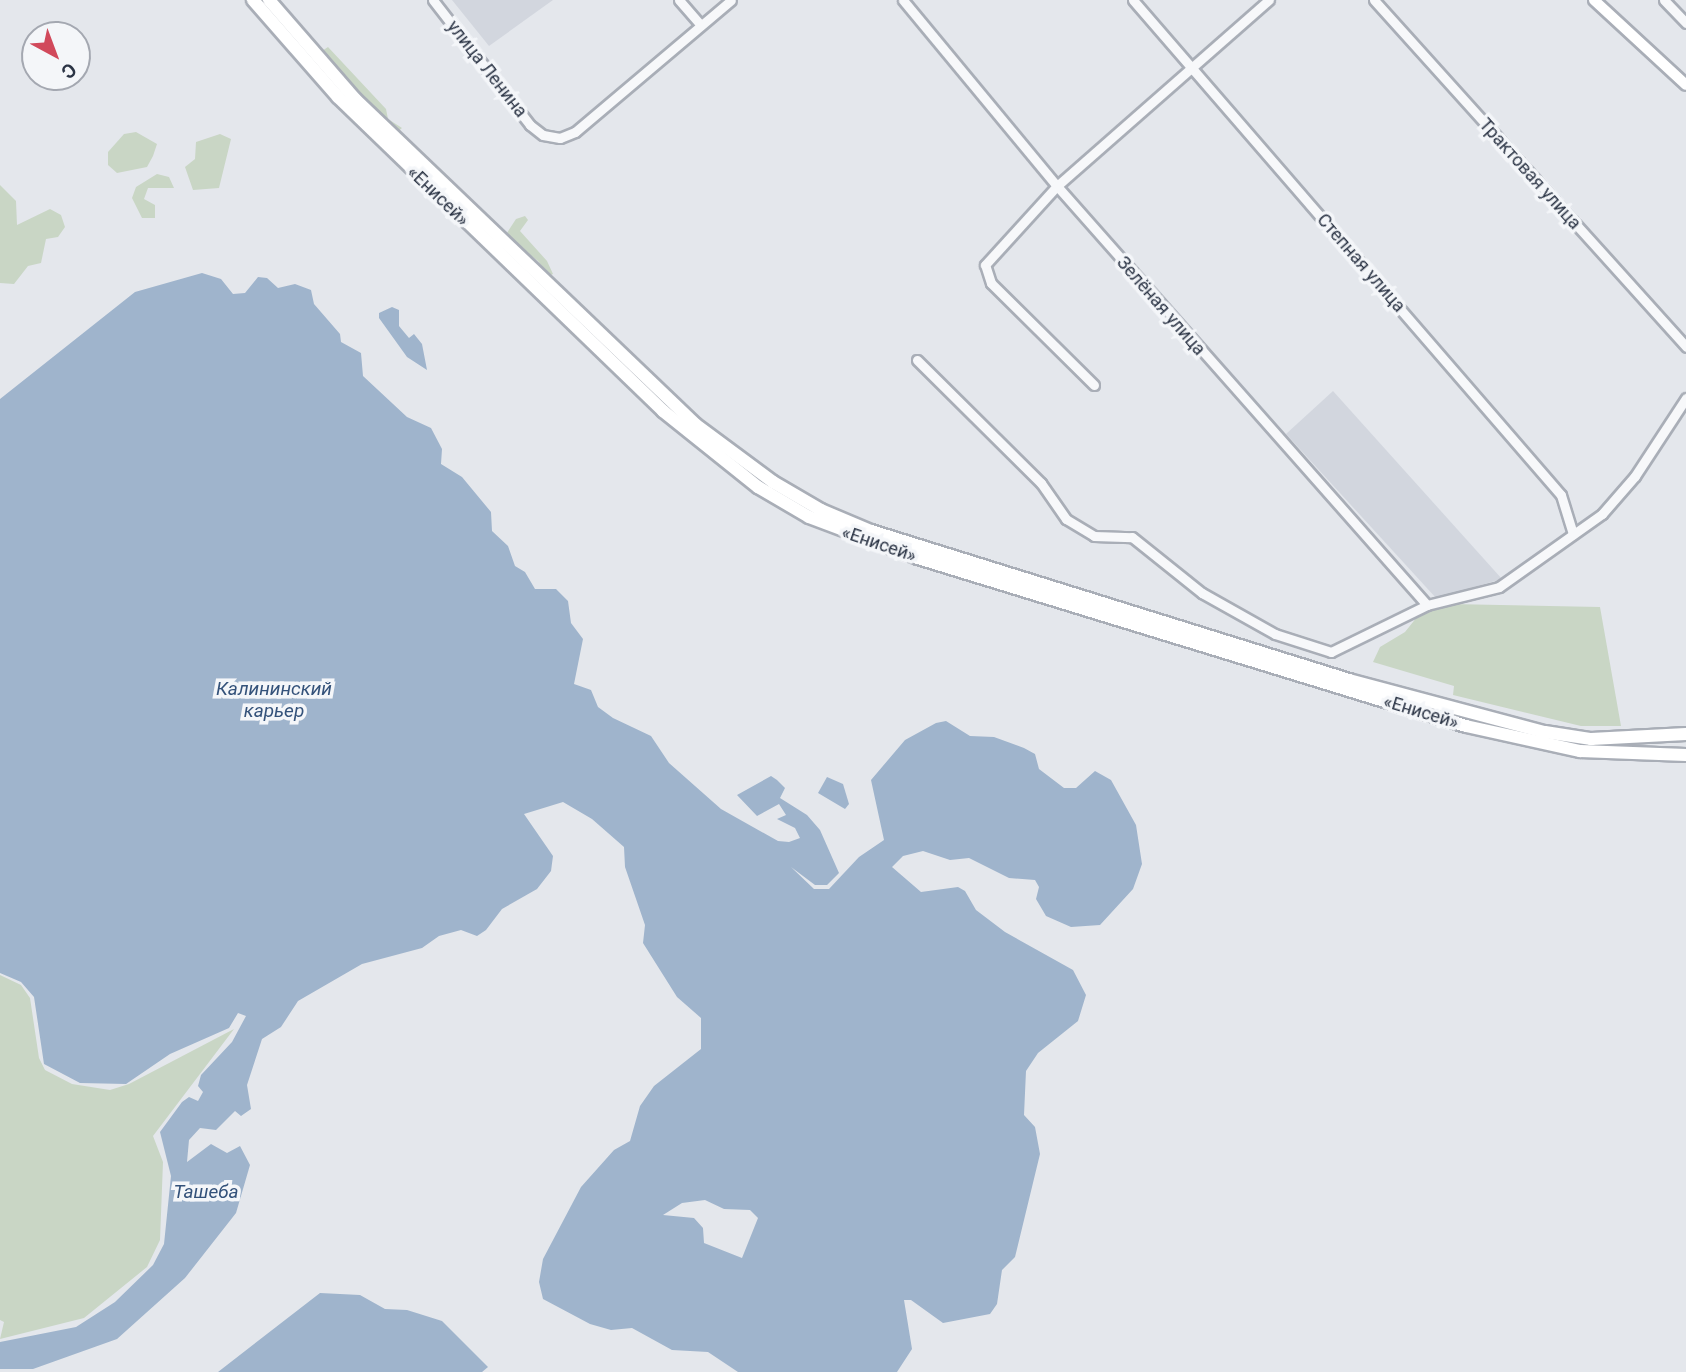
<!DOCTYPE html>
<html>
<head>
<meta charset="utf-8">
<style>
	body { margin:0 }
	#map { position:relative; width:1686px; height:1372px; overflow:hidden; background:#e4e7ec; font-family:Roboto,sans-serif }
	div>[style] { position:absolute }
	.built>* { inset:0; background:#d2d6de }
	.green>* { inset:0; background:#c9d6c5 }
	.water>* { inset:0; background:#9fb4cc }
	.roads { filter:drop-shadow(2px 0 #a9aeb7) drop-shadow(-2px 0 #a9aeb7) drop-shadow(0 2px #a9aeb7) drop-shadow(0 -2px #a9aeb7) }
	.minor>* { height:9px; margin:-4.5px; padding:0 4.5px; transform-origin:4.5px; border-radius:4.5px; background:#f7f8fa }
	.major>* { height:10px; margin:-5px; padding:0 5px; transform-origin:5px; border-radius:5px; background:#fff }
	.highway>* { height:12px; margin:-6px; padding:0 6px; transform-origin:6px; border-radius:6px; background:#fff }
	span { translate:-50% -50%; white-space:nowrap; text-align:center; line-height:1.15; -webkit-text-stroke:7px #f4f6f9; paint-order:stroke }
	.street-label { font-size:18px; color:#2b3445 }
	.water-label { font-size:19px; color:#34527a; font-style:italic }
	.north { position:absolute; left:21px; top:21px; width:70px; height:70px; box-sizing:border-box; background:#f4f6f9; border:2px solid #a4a8b1; border-radius:50%; rotate:139deg; font-size:19px; font-weight:700; line-height:28px; text-align:center; color:#2b3445 }
	.north::after { content:''; display:block; margin:auto; width:24px; height:32px; background:#d1495b; clip-path:polygon(50% 0,100% 100%,50% 72%,0 100%) }
</style>
</head>
<body>
<div id="map">
	<div class="built">
		<i style="clip-path:polygon(452px 0,553px 0,489px 46px)"></i>
		<i style="clip-path:polygon(1333px 391px,1502px 579px,1436px 598px,1286px 434px)"></i>
	</div>
	<div class="green">
		<i style="clip-path:polygon(328px 47px,386px 109px,388px 119px,402px 128px,397px 132px,380px 118px,325px 57px,322px 51px)"></i>
		<i style="clip-path:polygon(136px 132px,157px 144px,153px 156px,147px 167px,117px 173px,108px 165px,108px 152px,124px 134px)"></i>
		<i style="clip-path:polygon(220px 134px,231px 139px,219px 188px,193px 190px,185px 167px,195px 159px,196px 142px)"></i>
		<i style="clip-path:polygon(157px 174px,169px 177px,174px 188px,148px 188px,144px 199px,155px 205px,155px 218px,142px 218px,132px 198px,136px 187px)"></i>
		<i style="clip-path:polygon(0 185px,16px 201px,17px 225px,50px 209px,61px 215px,65px 227px,58px 237px,46px 239px,41px 263px,28px 266px,14px 284px,0 283px)"></i>
		<i style="clip-path:polygon(525px 216px,528px 220px,520px 231px,547px 261px,553px 274px,549px 276px,538px 261px,505px 236px,516px 219px)"></i>
		<i style="clip-path:polygon(1450px 604px,1600px 607px,1621px 726px,1581px 726px,1453px 695px,1454px 686px,1373px 662px,1380px 647px,1405px 632px,1417px 617px)"></i>
		<i style="clip-path:polygon(0 975px,21px 985px,30px 998px,39px 1058px,45px 1070px,72px 1084px,110px 1090px,129px 1084px,234px 1029px,153px 1136px,163px 1162px,160px 1240px,147px 1267px,84px 1318px,0 1339px,4px 1322px,0 1320px)"></i>
	</div>
	<div class="water">
		<i style="clip-path:polygon(evenodd,202px 273px,221px 279px,233px 294px,245px 293px,258px 277px,267px 278px,278px 288px,295px 284px,311px 290px,314px 304px,340px 334px,341px 342px,361px 353px,363px 376px,407px 417px,431px 428px,442px 449px,441px 464px,462px 477px,491px 512px,492px 531px,508px 546px,515px 566px,525px 572px,535px 589px,556px 589px,568px 601px,571px 623px,583px 639px,574px 684px,591px 690px,598px 707px,613px 718px,651px 736px,669px 763px,721px 809px,778px 841px,789px 842px,800px 838px,795px 828px,777px 819px,786px 815px,779px 804px,757px 816px,737px 795px,771px 776px,777px 780px,785px 788px,780px 798px,807px 815px,820px 830px,839px 873px,827px 885px,815px 885px,791px 867px,814px 889px,829px 889px,859px 857px,884px 840px,871px 780px,905px 740px,936px 723px,946px 721px,970px 736px,994px 737px,1024px 748px,1035px 754px,1039px 769px,1064px 788px,1076px 788px,1095px 771px,1111px 780px,1136px 825px,1142px 864px,1133px 889px,1100px 925px,1071px 927px,1046px 916px,1036px 899px,1039px 887px,1035px 880px,1009px 878px,969px 858px,950px 860px,923px 851px,903px 856px,892px 867px,921px 892px,958px 887px,965px 891px,976px 910px,1005px 932px,1073px 970px,1086px 995px,1078px 1021px,1038px 1053px,1026px 1071px,1024px 1115px,1035px 1127px,1040px 1154px,1015px 1257px,1002px 1270px,997px 1304px,990px 1314px,943px 1323px,911px 1300px,904px 1300px,912px 1349px,897px 1372px,738px 1372px,708px 1352px,672px 1350px,632px 1328px,611px 1330px,590px 1324px,543px 1299px,539px 1282px,543px 1259px,581px 1187px,614px 1150px,630px 1141px,640px 1106px,654px 1086px,701px 1049px,701px 1018px,677px 997px,643px 943px,645px 925px,625px 867px,624px 847px,592px 819px,563px 802px,524px 814px,553px 856px,551px 871px,537px 889px,502px 909px,486px 930px,477px 936px,461px 930px,439px 936px,422px 948px,362px 964px,298px 1001px,281px 1027px,262px 1039px,247px 1085px,251px 1109px,241px 1116px,235px 1111px,216px 1130px,200px 1128px,189px 1140px,187px 1162px,211px 1144px,227px 1153px,240px 1146px,250px 1165px,236px 1213px,185px 1278px,117px 1339px,33px 1369px,0 1369px,0 1342px,76px 1327px,115px 1302px,153px 1265px,164px 1244px,171px 1176px,160px 1132px,182px 1102px,189px 1097px,198px 1101px,203px 1092px,198px 1086px,201px 1075px,232px 1042px,246px 1016px,238px 1013px,229px 1028px,170px 1054px,126px 1084px,80px 1083px,44px 1064px,34px 997px,21px 982px,0 973px,0 399px,135px 292px,202px 273px,705px 1200px,724px 1209px,750px 1210px,758px 1218px,742px 1258px,704px 1243px,703px 1228px,694px 1218px,663px 1215px,682px 1203px,705px 1200px)"></i>
		<i style="clip-path:polygon(392px 307px,399px 310px,399px 326px,409px 338px,414px 334px,422px 344px,427px 370px,407px 357px,379px 318px,379px 313px)"></i>
		<i style="clip-path:polygon(827px 777px,843px 784px,849px 804px,845px 809px,818px 793px)"></i>
		<i style="clip-path:polygon(320px 1293px,360px 1295px,385px 1309px,407px 1310px,442px 1321px,488px 1367px,482px 1372px,218px 1372px)"></i>
	</div>
	<div class="roads">
		<div class="minor">
			<i style="left:433px;top:0;width:158px;rotate:52.2deg"></i>
			<i style="left:530px;top:125px;width:16px;rotate:38deg"></i>
			<i style="left:543px;top:135px;width:17px;rotate:10deg"></i>
			<i style="left:560px;top:138px;width:16px;rotate:-22deg"></i>
			<i style="left:575px;top:132px;width:204px;rotate:-40.2deg"></i>
			<i style="left:679px;top:0;width:33px;rotate:49deg"></i>
			<i style="left:903px;top:0;width:241px;rotate:50.4deg"></i>
			<i style="left:1057px;top:186px;width:559px;rotate:48.55deg"></i>
			<i style="left:1133px;top:0;width:654px;rotate:49.15deg"></i>
			<i style="left:1561px;top:495px;width:41px;rotate:72.9deg"></i>
			<i style="left:1374px;top:0;width:467px;rotate:48deg"></i>
			<i style="left:1664px;top:0;width:32px;rotate:46deg"></i>
			<i style="left:917px;top:360px;width:175px;rotate:44.8deg"></i>
			<i style="left:1041px;top:483px;width:44px;rotate:55.2deg"></i>
			<i style="left:1066px;top:519px;width:33px;rotate:31deg"></i>
			<i style="left:1094px;top:536px;width:38px;rotate:2deg"></i>
			<i style="left:1132px;top:537px;width:90px;rotate:38.7deg"></i>
			<i style="left:1202px;top:593px;width:84px;rotate:29.3deg"></i>
			<i style="left:1275px;top:634px;width:59px;rotate:17.8deg"></i>
			<i style="left:1331px;top:652px;width:107px;rotate:-26.1deg"></i>
			<i style="left:1427px;top:605px;width:74px;rotate:-14deg"></i>
			<i style="left:1499px;top:587px;width:126px;rotate:-35.3deg"></i>
			<i style="left:1602px;top:514px;width:50px;rotate:-49deg"></i>
			<i style="left:1635px;top:476px;width:93px;rotate:-56.8deg"></i>
			<i style="left:1094px;top:385px;width:145px;rotate:-135.3deg"></i>
			<i style="left:991px;top:283px;width:19px;rotate:-108deg"></i>
			<i style="left:985px;top:265px;width:107px;rotate:-47.7deg"></i>
			<i style="left:1057px;top:186px;width:282px;rotate:-41.3deg"></i>
		</div>
		<div class="major">
			<i style="left:1594px;top:0;width:125px;rotate:42.7deg"></i>
		</div>
		<div class="highway">
			<i style="left:253px;top:0;width:129px;rotate:48.8deg"></i>
			<i style="left:338px;top:97px;width:452px;rotate:44deg"></i>
			<i style="left:663px;top:411px;width:122px;rotate:38.7deg"></i>
			<i style="left:758px;top:487px;width:59px;rotate:30.5deg"></i>
			<i style="left:809px;top:517px;width:116px;rotate:20.6deg"></i>
			<i style="left:918px;top:558px;width:573px;rotate:17.04deg"></i>
			<i style="left:1466px;top:726px;width:117px;rotate:12.4deg"></i>
			<i style="left:1580px;top:751px;width:106px;rotate:2.2deg"></i>
			<i style="left:269px;top:0;width:131px;rotate:49deg"></i>
			<i style="left:355px;top:99px;width:470px;rotate:43.7deg"></i>
			<i style="left:695px;top:424px;width:97px;rotate:36.6deg"></i>
			<i style="left:773px;top:482px;width:56px;rotate:30.3deg"></i>
			<i style="left:821px;top:510px;width:54px;rotate:22.8deg"></i>
			<i style="left:871px;top:531px;width:501px;rotate:17.31deg"></i>
			<i style="left:1349px;top:680px;width:203px;rotate:14.9deg"></i>
			<i style="left:1545px;top:732px;width:47px;rotate:8.7deg"></i>
			<i style="left:1591px;top:739px;width:95px;rotate:-3deg"></i>
		</div>
	</div>
	<div class="street-label">
		<span style="left:487px;top:69px;rotate:52deg">улица Ленина</span>
		<span style="left:1530px;top:174px;rotate:48deg">Трактовая улица</span>
		<span style="left:438px;top:196px;rotate:44deg">«Енисей»</span>
		<span style="left:1361px;top:263px;rotate:49deg">Степная улица</span>
		<span style="left:1161px;top:306px;rotate:49deg">Зелёная улица</span>
		<span style="left:879px;top:544px;rotate:19deg">«Енисей»</span>
		<span style="left:1421px;top:712px;rotate:17deg">«Енисей»</span>
	</div>
	<div class="water-label">
		<span style="left:274px;top:700px">Калининский<br>карьер</span>
		<span style="left:206px;top:1192px">Ташеба</span>
	</div>
	<div class="north">С</div>
</div>
</body>
</html>
